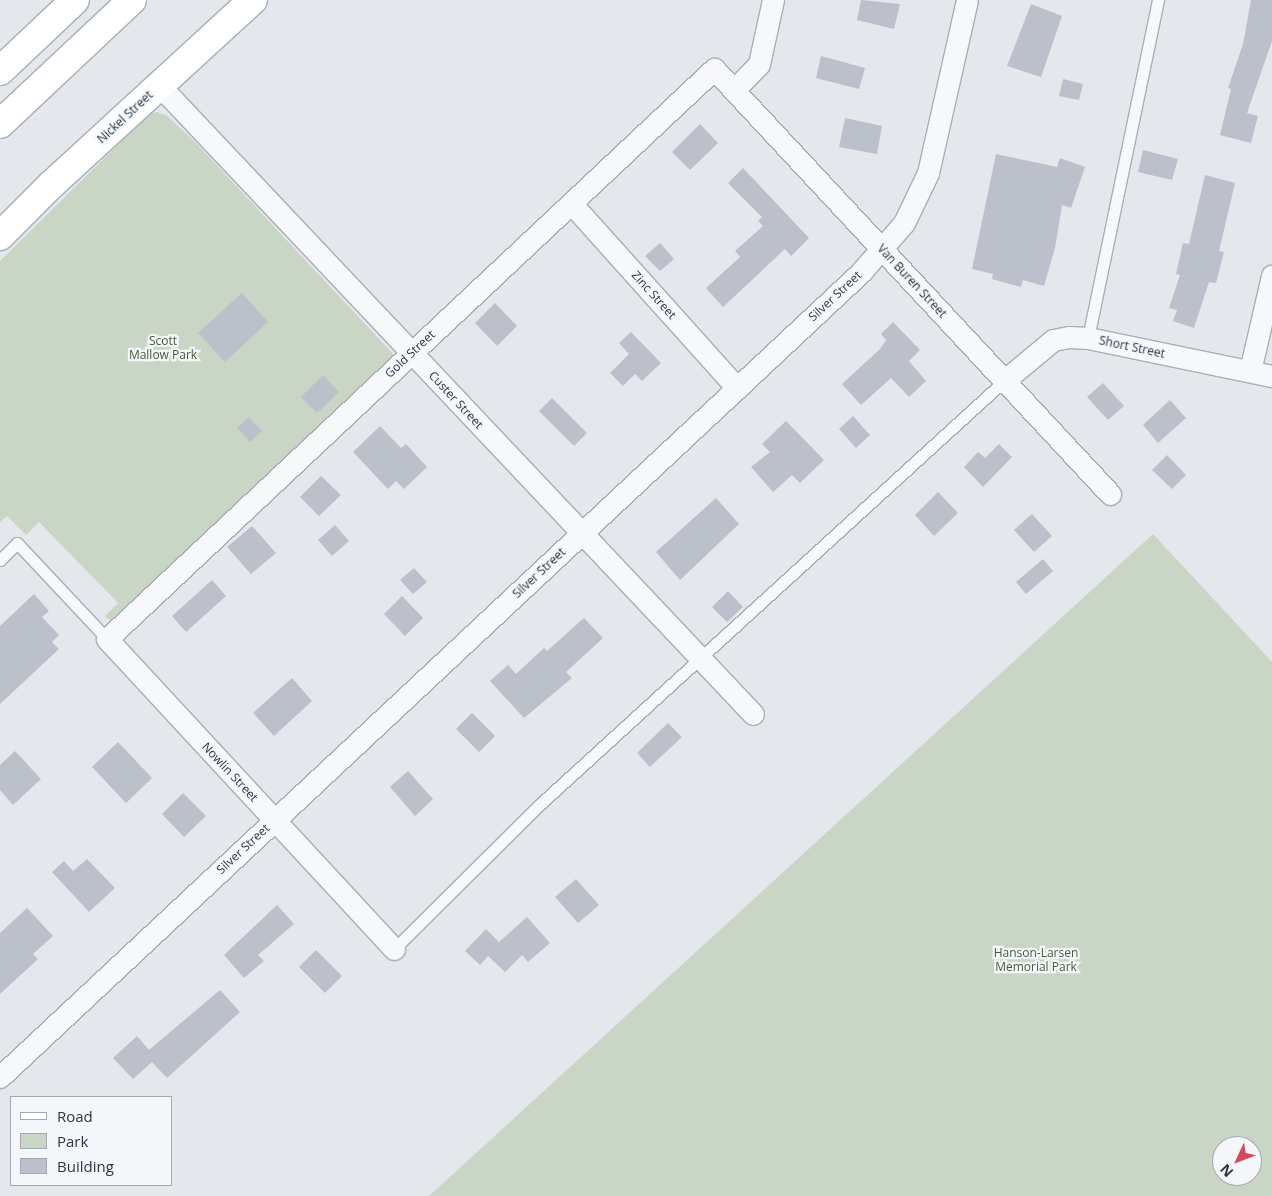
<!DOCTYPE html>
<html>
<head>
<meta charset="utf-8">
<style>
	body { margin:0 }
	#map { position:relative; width:1272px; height:1196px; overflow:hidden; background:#e4e7ec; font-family:"Open Sans",sans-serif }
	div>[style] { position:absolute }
	.green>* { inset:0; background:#c9d6c5 }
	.building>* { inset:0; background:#bbc0ca }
	.roads { filter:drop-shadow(1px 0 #a9aeb7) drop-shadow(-1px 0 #a9aeb7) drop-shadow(0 1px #a9aeb7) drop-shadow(0 -1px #a9aeb7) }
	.lane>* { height:11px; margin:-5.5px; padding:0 5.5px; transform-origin:5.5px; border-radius:5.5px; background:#f7f8fa }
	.street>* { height:21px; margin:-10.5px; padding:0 10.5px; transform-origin:10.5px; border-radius:10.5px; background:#f7f8fa }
	.secondary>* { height:28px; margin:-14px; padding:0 14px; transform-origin:14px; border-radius:14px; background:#fff }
	.highway>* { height:28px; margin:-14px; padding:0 14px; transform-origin:14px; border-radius:14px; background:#fff }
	span { translate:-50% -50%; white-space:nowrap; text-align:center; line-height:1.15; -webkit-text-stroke:4.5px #f4f6f9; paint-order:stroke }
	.street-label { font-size:12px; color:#2b3445 }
	.park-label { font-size:12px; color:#3f6138 }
	.legend { position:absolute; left:10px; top:1096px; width:162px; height:90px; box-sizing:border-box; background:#f4f6f9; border:1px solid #a4a8b1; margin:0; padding:6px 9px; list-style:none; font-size:15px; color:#2b3445 }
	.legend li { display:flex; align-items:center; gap:10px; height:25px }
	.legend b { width:25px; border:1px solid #a4a8b1 }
	.north { position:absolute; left:1212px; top:1136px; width:50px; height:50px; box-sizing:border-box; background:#f4f6f9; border:1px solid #a4a8b1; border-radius:50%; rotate:227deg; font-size:14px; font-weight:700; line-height:20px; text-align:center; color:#2b3445 }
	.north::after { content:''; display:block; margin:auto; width:18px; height:22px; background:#d1495b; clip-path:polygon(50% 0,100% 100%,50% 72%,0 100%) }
</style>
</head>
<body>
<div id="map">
	<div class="green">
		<i style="clip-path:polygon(157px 112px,166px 115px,195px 142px,394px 355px,112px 622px,105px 616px,118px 603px,39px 522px,26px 535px,7px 516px,0 522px,0 261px,149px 114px)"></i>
		<i style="clip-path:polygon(evenodd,1153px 534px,1272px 662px,1272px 1196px,429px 1196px,1153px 534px,1222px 1146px,1252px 1146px,1252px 1176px,1222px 1176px,1222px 1146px)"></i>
	</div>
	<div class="building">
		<i style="clip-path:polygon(861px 0,900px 4px,894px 29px,857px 20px)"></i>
		<i style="clip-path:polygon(1251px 0,1272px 0,1272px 41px,1247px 113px,1258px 116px,1251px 143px,1220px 135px,1231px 89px,1228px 88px,1243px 44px)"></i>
		<i style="clip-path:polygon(1031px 4px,1062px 16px,1041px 77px,1007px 66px)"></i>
		<i style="clip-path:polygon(821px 56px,865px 68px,859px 89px,816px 78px)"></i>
		<i style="clip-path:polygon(1063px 79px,1083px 84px,1079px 100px,1059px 96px)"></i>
		<i style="clip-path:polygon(845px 118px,882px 126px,877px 154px,839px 147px)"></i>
		<i style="clip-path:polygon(700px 124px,718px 143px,690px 170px,672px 152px)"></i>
		<i style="clip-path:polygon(1143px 150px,1178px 159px,1172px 180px,1138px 172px)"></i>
		<i style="clip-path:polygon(996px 154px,1057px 167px,1060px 158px,1085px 167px,1071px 208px,1062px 205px,1055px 248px,1044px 286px,1023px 280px,1021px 287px,992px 279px,993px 274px,972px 269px)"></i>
		<i style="clip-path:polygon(743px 168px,809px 238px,791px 256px,785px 249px,723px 307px,706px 288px,740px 257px,735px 251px,763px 226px,758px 221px,762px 217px,728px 183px)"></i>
		<i style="clip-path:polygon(1205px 175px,1235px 183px,1219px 251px,1224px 252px,1216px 283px,1209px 282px,1194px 328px,1173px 321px,1177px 310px,1169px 308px,1180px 275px,1176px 274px,1183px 243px,1189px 244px)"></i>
		<i style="clip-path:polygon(660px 243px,674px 259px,660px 271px,645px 256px)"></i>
		<i style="clip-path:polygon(242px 293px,268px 322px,225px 362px,198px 333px)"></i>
		<i style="clip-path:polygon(495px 303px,517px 326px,497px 346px,475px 323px)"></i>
		<i style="clip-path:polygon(893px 322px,920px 350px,909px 361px,926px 381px,909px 397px,891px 378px,861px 405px,842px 384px,880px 349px,886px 340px,881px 334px)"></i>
		<i style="clip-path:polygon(631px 332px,661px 363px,642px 381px,635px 374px,623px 386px,610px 373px,629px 354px,619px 343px)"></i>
		<i style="clip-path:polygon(323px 375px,339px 392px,317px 413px,301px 397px)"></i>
		<i style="clip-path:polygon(1103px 383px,1124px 406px,1108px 420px,1087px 397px)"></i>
		<i style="clip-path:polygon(552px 398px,587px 433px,574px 446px,539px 411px)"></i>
		<i style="clip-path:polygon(1170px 400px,1186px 418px,1158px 443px,1143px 425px)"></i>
		<i style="clip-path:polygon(853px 416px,870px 435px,856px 448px,839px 429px)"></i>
		<i style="clip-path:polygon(249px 417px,262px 431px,250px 442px,237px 428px)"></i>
		<i style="clip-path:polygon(786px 421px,824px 460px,800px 483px,792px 475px,773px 492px,751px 467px,770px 452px,762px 444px)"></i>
		<i style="clip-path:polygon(380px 426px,401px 448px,406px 444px,427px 467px,404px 489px,396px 481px,388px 489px,353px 452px)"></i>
		<i style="clip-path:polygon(999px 444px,1012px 457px,983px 487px,964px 467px,978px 452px,985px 458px)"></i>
		<i style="clip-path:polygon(1167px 455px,1186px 475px,1172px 489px,1152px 470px)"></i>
		<i style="clip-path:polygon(321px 476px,341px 495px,319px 516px,300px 497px)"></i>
		<i style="clip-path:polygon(938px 492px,958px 513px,934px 536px,915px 515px)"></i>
		<i style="clip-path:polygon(716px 498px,739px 524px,680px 580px,656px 552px)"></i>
		<i style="clip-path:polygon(1032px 514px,1052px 536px,1034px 552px,1014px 530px)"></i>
		<i style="clip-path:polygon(335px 525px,349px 541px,332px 556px,318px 540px)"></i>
		<i style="clip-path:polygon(252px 526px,276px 553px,251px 574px,227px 547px)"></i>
		<i style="clip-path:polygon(1043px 559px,1053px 571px,1026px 594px,1016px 582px)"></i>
		<i style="clip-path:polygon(414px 568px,427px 582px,413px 594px,400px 580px)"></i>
		<i style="clip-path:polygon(212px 580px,226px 596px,186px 632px,172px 616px)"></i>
		<i style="clip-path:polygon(728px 591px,743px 607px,727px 622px,712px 607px)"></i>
		<i style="clip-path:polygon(34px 594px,49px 611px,42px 617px,59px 635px,52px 642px,59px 649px,0 704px,0 626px)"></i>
		<i style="clip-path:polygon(402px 596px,423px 618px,405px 636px,384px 614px)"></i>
		<i style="clip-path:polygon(584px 618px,603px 638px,566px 672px,572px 678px,524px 718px,490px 681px,508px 665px,516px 674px,544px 648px,547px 651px)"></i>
		<i style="clip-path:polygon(292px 678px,312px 701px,274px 736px,253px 713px)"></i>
		<i style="clip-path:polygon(472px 713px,495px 736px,479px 752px,456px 729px)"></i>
		<i style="clip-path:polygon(668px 723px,682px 737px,650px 767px,637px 753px)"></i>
		<i style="clip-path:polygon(118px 742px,152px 778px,126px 803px,92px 767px)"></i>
		<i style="clip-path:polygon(15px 751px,41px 779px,13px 805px,0 790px,0 765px)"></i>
		<i style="clip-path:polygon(408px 771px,433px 799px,415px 816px,390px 787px)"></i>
		<i style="clip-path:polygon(183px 793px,206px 816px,184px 837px,162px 814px)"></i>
		<i style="clip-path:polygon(87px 859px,115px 888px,89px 912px,52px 872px,64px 861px,73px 871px)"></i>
		<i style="clip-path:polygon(576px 879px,599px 905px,578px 923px,555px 897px)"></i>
		<i style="clip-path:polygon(277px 905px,294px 924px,258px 955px,264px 961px,244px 978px,224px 955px)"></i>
		<i style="clip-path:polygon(27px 908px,53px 936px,33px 954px,38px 959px,0 994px,0 933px)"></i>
		<i style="clip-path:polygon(527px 917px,550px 943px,528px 962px,522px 955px,505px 972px,488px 956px,480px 965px,465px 951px,486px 929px,499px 942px)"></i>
		<i style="clip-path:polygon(316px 950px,342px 976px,325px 993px,299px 967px)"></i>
		<i style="clip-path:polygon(220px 990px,240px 1012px,167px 1078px,152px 1062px,133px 1079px,113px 1058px,137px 1036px,149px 1050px)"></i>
	</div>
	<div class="roads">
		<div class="lane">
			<i style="left:1088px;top:338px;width:345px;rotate:-78.3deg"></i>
			<i style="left:0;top:560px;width:24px;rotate:-45deg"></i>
			<i style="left:17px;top:543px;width:132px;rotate:46.8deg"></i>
			<i style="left:394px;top:949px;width:203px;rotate:-44.8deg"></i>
			<i style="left:538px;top:806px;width:632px;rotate:-42.37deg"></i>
		</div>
		<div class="street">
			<i style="left:159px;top:85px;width:865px;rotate:46.64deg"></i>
			<i style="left:734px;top:90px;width:36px;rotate:-46deg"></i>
			<i style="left:759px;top:64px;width:66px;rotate:-77.7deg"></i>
			<i style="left:571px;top:203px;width:249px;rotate:48.1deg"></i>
			<i style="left:1250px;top:371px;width:98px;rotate:-77deg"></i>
			<i style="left:1005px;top:380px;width:62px;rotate:-39.8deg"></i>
			<i style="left:1053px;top:340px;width:16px;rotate:-11deg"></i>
			<i style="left:1069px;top:337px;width:19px;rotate:3deg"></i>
			<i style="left:1088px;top:338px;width:188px;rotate:11.7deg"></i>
			<i style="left:394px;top:949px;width:422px;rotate:-132.8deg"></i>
			<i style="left:107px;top:639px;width:833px;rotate:-43.2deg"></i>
			<i style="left:714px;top:69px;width:581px;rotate:47.02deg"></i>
			<i style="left:0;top:1077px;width:1179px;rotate:-43.07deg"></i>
			<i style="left:861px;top:272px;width:65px;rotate:-48.7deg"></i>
			<i style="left:904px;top:223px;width:55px;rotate:-64.4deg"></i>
			<i style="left:928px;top:173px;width:177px;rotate:-77.3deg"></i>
		</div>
		<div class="secondary">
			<i style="left:0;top:236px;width:72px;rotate:-45deg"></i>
			<i style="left:51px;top:185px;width:274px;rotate:-42.5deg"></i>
		</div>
		<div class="highway">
			<i style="left:0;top:71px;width:103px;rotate:-43.4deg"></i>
			<i style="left:0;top:124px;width:181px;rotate:-43.2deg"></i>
		</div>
	</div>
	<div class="street-label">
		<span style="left:125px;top:117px;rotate:-43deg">Nickel Street</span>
		<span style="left:912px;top:281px;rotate:47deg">Van Buren Street</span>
		<span style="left:654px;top:295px;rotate:48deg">Zinc Street</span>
		<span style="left:835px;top:296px;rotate:-43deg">Silver Street</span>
		<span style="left:1132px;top:347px;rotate:12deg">Short Street</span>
		<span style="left:410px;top:354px;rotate:-43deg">Gold Street</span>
		<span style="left:456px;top:400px;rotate:47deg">Custer Street</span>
		<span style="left:539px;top:573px;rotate:-43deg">Silver Street</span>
		<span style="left:230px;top:772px;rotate:47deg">Nowlin Street</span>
		<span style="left:243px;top:849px;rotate:-43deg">Silver Street</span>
	</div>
	<div class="park-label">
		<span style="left:163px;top:348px">Scott<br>Mallow Park</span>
		<span style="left:1036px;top:960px">Hanson-Larsen<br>Memorial Park</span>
	</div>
	<ul class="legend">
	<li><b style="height:6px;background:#fff"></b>Road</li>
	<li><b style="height:14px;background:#c9d6c5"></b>Park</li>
	<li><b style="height:14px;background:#bbc0ca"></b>Building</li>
	</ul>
	<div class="north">N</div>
</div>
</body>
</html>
